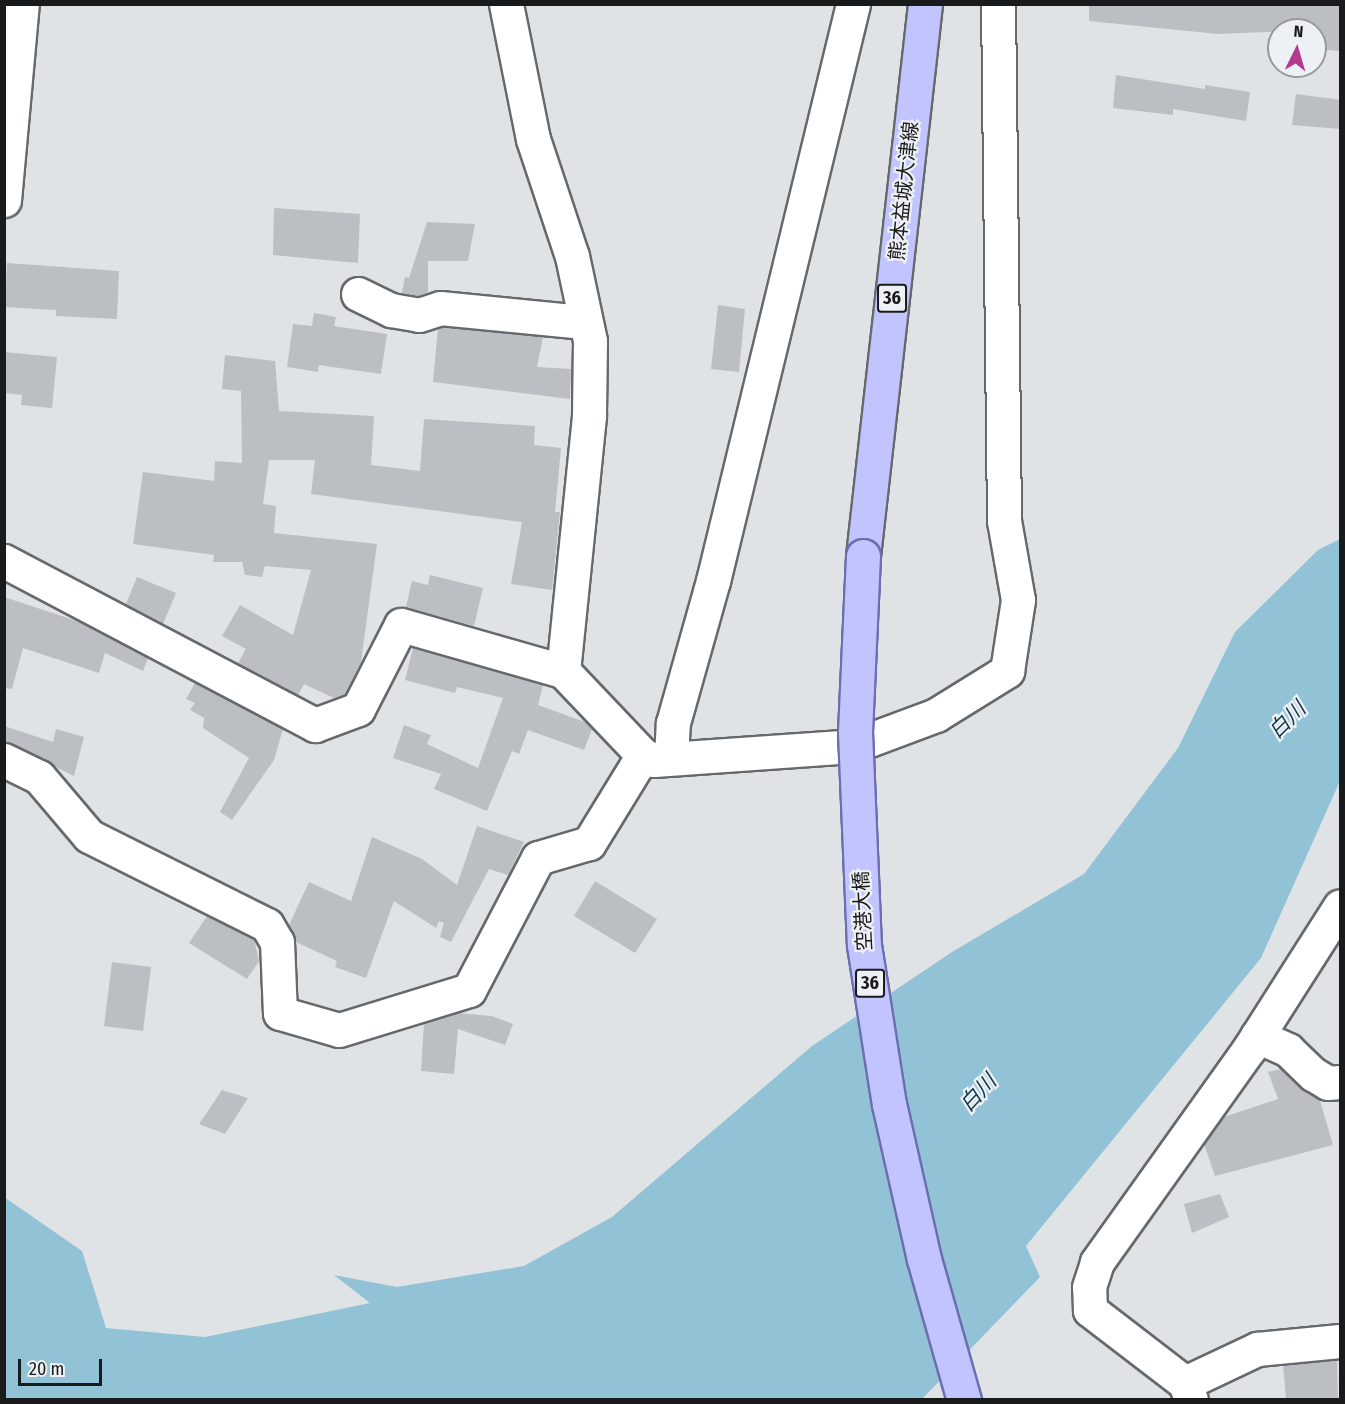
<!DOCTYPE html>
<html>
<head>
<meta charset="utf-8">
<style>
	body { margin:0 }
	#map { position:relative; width:1345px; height:1404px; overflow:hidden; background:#e0e3e6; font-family:"Fira Sans Condensed","Noto Sans JP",sans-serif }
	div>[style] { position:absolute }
	.water>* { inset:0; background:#91c2d6 }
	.building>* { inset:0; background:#bbbec2 }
	.roads { filter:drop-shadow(2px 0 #66696c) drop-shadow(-2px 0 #66696c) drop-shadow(0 2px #66696c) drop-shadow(0 -2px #66696c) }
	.minor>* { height:33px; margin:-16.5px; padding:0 16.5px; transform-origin:16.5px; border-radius:16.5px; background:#fff }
	.major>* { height:33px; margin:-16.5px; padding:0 16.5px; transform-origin:16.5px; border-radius:16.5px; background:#c1c4ff }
	.bridges { filter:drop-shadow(2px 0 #6b6eaf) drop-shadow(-2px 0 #6b6eaf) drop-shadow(0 2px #6b6eaf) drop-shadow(0 -2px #6b6eaf) }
	.major-bridge>* { height:33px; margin:-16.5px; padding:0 16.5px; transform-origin:16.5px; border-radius:16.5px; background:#c1c4ff }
	span { translate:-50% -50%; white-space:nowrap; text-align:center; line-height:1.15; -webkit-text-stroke:4.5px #edf0f4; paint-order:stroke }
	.shield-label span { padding:2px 4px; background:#edf0f4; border:2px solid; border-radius:4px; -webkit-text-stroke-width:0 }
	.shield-label { font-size:18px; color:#191a1b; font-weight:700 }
	.street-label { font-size:20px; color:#191a1b }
	.water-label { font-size:21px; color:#0d3948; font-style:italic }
	.frame { position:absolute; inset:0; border:6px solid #191a1b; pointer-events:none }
	.north { position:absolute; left:1267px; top:18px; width:60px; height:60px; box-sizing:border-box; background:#edf0f4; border:2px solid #989a9d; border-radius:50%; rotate:5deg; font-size:16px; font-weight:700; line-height:24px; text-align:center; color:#191a1b }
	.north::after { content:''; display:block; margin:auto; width:21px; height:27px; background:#b33a8e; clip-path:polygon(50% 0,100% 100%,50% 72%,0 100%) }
	.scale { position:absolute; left:18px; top:1359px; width:84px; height:27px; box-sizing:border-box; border:3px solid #191a1b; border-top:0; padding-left:8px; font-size:18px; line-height:21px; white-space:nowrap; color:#191a1b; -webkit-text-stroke:4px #edf0f4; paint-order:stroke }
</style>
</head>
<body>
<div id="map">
	<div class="water">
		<i style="clip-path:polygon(1340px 539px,1340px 781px,1261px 958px,1026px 1246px,1040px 1277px,922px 1399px,5px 1399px,4px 1197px,82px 1251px,106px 1328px,205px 1337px,370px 1303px,334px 1275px,397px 1287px,524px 1266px,612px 1217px,812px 1046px,952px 952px,1084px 874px,1178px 748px,1235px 632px,1318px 550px)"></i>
	</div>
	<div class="building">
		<i style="clip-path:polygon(1089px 4px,1341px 4px,1341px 51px,1315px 49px,1315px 30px,1218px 34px,1089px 21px)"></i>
		<i style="clip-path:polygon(1116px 75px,1205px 89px,1205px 85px,1250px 92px,1246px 121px,1173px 109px,1173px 115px,1113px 108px)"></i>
		<i style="clip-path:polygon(1296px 94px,1341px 100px,1341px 129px,1292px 125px)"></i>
		<i style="clip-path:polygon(274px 208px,360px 214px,358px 263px,273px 255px)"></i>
		<i style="clip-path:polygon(427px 222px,475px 224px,468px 261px,428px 261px,428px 292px,418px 296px,402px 293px,405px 277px,409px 278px)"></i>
		<i style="clip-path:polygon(7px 263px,119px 271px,117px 319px,56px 316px,56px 310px,5px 307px)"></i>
		<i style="clip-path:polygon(718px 305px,745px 309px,739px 372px,711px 369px)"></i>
		<i style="clip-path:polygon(314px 313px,336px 317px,334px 326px,387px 334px,381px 374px,319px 365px,318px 372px,287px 367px,293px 324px,312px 326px)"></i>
		<i style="clip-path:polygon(442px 327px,543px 337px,537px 367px,571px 369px,570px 399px,433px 382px,438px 328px)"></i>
		<i style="clip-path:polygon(4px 352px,57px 357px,52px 408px,21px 405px,22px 395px,4px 393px)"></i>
		<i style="clip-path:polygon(225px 355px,275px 361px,279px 411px,374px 416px,371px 465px,420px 471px,424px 419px,535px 426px,534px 445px,561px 448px,555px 512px,560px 512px,552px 590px,511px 584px,522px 522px,311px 494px,315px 460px,269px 460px,263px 504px,276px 506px,274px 533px,377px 544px,361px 662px,345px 694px,334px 698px,304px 684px,298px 695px,238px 663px,246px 649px,222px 636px,240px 605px,293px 635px,311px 570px,265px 566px,262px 577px,245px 575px,242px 562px,213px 562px,214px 555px,133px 544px,143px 472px,214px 481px,215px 461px,242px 463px,241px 391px,222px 389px)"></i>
		<i style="clip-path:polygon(430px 575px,483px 588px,474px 626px,406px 607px,412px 581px,428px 585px)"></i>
		<i style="clip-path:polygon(137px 577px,176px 593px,163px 624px,126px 604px)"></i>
		<i style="clip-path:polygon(4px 597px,77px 621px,148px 658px,143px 671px,105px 653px,99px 673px,23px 648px,12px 689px,4px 688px)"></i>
		<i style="clip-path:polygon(413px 648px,543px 685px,538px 705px,585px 722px,592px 729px,584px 750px,528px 730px,519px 754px,512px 751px,487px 811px,434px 789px,441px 774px,393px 758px,404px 725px,431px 735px,427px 744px,478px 768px,503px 698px,457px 687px,455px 693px,405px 680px)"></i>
		<i style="clip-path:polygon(195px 683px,283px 729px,274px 760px,232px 820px,220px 812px,249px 758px,203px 728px,204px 718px,190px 710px,195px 703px,186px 699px)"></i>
		<i style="clip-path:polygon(4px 726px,53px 742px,56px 729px,84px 737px,74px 776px,4px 742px)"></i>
		<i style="clip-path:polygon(477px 826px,524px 842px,508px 875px,489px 869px,451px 942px,440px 937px,444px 923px,439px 921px,436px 928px,394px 901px,366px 978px,335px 967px,337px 961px,296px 942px,289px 925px,309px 882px,351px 901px,372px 837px,422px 859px,457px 885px)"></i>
		<i style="clip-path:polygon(595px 881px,657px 919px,635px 953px,574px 916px)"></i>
		<i style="clip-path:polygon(207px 916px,254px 939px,259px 961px,247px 979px,189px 943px)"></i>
		<i style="clip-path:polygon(112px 962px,151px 967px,143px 1031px,104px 1026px)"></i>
		<i style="clip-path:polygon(457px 1013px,492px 1016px,513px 1024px,505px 1045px,458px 1029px,454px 1074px,421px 1071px,424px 1023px)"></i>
		<i style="clip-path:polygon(1281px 1069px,1320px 1100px,1333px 1145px,1215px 1176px,1204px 1144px,1224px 1117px,1278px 1099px,1268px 1072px)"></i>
		<i style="clip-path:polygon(222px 1090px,248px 1098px,225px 1134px,199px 1124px)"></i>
		<i style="clip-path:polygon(1220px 1194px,1229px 1217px,1192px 1233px,1184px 1204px)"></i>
		<i style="clip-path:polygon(1337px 1360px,1338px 1400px,1286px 1398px,1283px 1365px)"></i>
	</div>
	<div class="roads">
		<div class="minor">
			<i style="left:506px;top:4px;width:138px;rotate:78.7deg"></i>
			<i style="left:533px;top:139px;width:123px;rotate:71.6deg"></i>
			<i style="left:572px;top:256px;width:87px;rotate:78deg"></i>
			<i style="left:590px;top:341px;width:75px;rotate:90.8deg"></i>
			<i style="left:589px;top:416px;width:256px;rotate:95.8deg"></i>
			<i style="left:563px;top:671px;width:116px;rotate:46.4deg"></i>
			<i style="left:643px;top:755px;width:12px;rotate:24deg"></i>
			<i style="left:654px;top:760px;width:199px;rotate:-4deg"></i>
			<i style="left:853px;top:746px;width:89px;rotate:-20.5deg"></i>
			<i style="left:936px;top:715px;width:84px;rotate:-31.8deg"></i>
			<i style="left:1007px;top:671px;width:72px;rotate:-81.2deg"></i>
			<i style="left:1018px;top:600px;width:80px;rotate:-100deg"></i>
			<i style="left:1004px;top:521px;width:517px;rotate:-90.66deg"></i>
			<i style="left:4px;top:200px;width:197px;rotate:-84.8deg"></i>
			<i style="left:358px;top:294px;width:37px;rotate:26deg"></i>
			<i style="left:391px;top:310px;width:28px;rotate:10deg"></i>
			<i style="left:419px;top:315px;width:22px;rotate:-18deg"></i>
			<i style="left:440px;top:308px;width:145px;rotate:5.6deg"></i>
			<i style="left:4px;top:561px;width:352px;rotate:27.8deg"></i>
			<i style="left:315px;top:725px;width:46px;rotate:-20.4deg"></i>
			<i style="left:358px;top:709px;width:94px;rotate:-62.9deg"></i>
			<i style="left:401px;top:625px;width:168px;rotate:15.9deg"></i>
			<i style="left:671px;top:758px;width:35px;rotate:-87deg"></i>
			<i style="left:673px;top:723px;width:148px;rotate:-74.3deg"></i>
			<i style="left:713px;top:581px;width:594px;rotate:-76.36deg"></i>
			<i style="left:4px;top:760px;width:39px;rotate:26deg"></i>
			<i style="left:39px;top:777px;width:77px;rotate:49.7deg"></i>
			<i style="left:89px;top:836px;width:199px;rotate:26.6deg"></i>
			<i style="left:267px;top:925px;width:20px;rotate:60deg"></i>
			<i style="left:277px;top:942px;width:71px;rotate:87.6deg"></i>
			<i style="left:280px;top:1013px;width:61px;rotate:16.1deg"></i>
			<i style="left:339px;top:1030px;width:136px;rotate:-17.1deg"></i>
			<i style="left:469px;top:990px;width:149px;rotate:-62.4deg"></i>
			<i style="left:538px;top:858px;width:53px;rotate:-16.4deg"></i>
			<i style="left:589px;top:843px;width:103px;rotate:-58.5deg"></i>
			<i style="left:1257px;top:1036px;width:34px;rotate:24deg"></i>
			<i style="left:1288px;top:1050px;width:35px;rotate:44deg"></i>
			<i style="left:1313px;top:1074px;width:17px;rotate:31deg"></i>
			<i style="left:1328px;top:1083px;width:12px;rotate:-5deg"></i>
			<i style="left:1185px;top:1383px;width:80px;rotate:-25.3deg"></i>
			<i style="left:1257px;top:1349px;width:83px;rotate:-5.5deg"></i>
			<i style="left:1191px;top:1400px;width:18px;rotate:-109deg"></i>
			<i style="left:1185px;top:1383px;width:120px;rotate:-142.5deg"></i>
			<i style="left:1090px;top:1310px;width:23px;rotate:-92deg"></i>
			<i style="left:1089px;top:1287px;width:26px;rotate:-72deg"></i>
			<i style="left:1097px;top:1262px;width:262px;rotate:-54.5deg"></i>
			<i style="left:1249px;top:1049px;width:169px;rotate:-57.5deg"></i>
		</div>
		<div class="major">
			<i style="left:863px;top:556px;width:555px;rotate:-83.59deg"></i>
		</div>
	</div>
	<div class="bridges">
		<div class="major-bridge">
			<i style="left:863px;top:556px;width:176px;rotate:92.6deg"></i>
			<i style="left:855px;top:732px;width:213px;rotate:87.6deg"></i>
			<i style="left:864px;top:945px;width:161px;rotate:81.1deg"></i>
			<i style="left:889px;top:1104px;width:159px;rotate:77.3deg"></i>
			<i style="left:924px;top:1259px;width:147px;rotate:74.2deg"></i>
		</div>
	</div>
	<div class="shield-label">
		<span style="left:892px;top:298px">36</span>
		<span style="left:870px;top:983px">36</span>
	</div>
	<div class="street-label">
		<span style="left:904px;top:191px;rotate:-84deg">熊本益城大津線</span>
		<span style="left:863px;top:911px;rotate:-93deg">空港大橋</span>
	</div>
	<div class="water-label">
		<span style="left:1287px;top:720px;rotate:-45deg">白川</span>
		<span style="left:978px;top:1093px;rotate:-47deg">白川</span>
	</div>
	<div class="frame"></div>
	<div class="north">N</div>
	<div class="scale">20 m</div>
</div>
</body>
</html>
